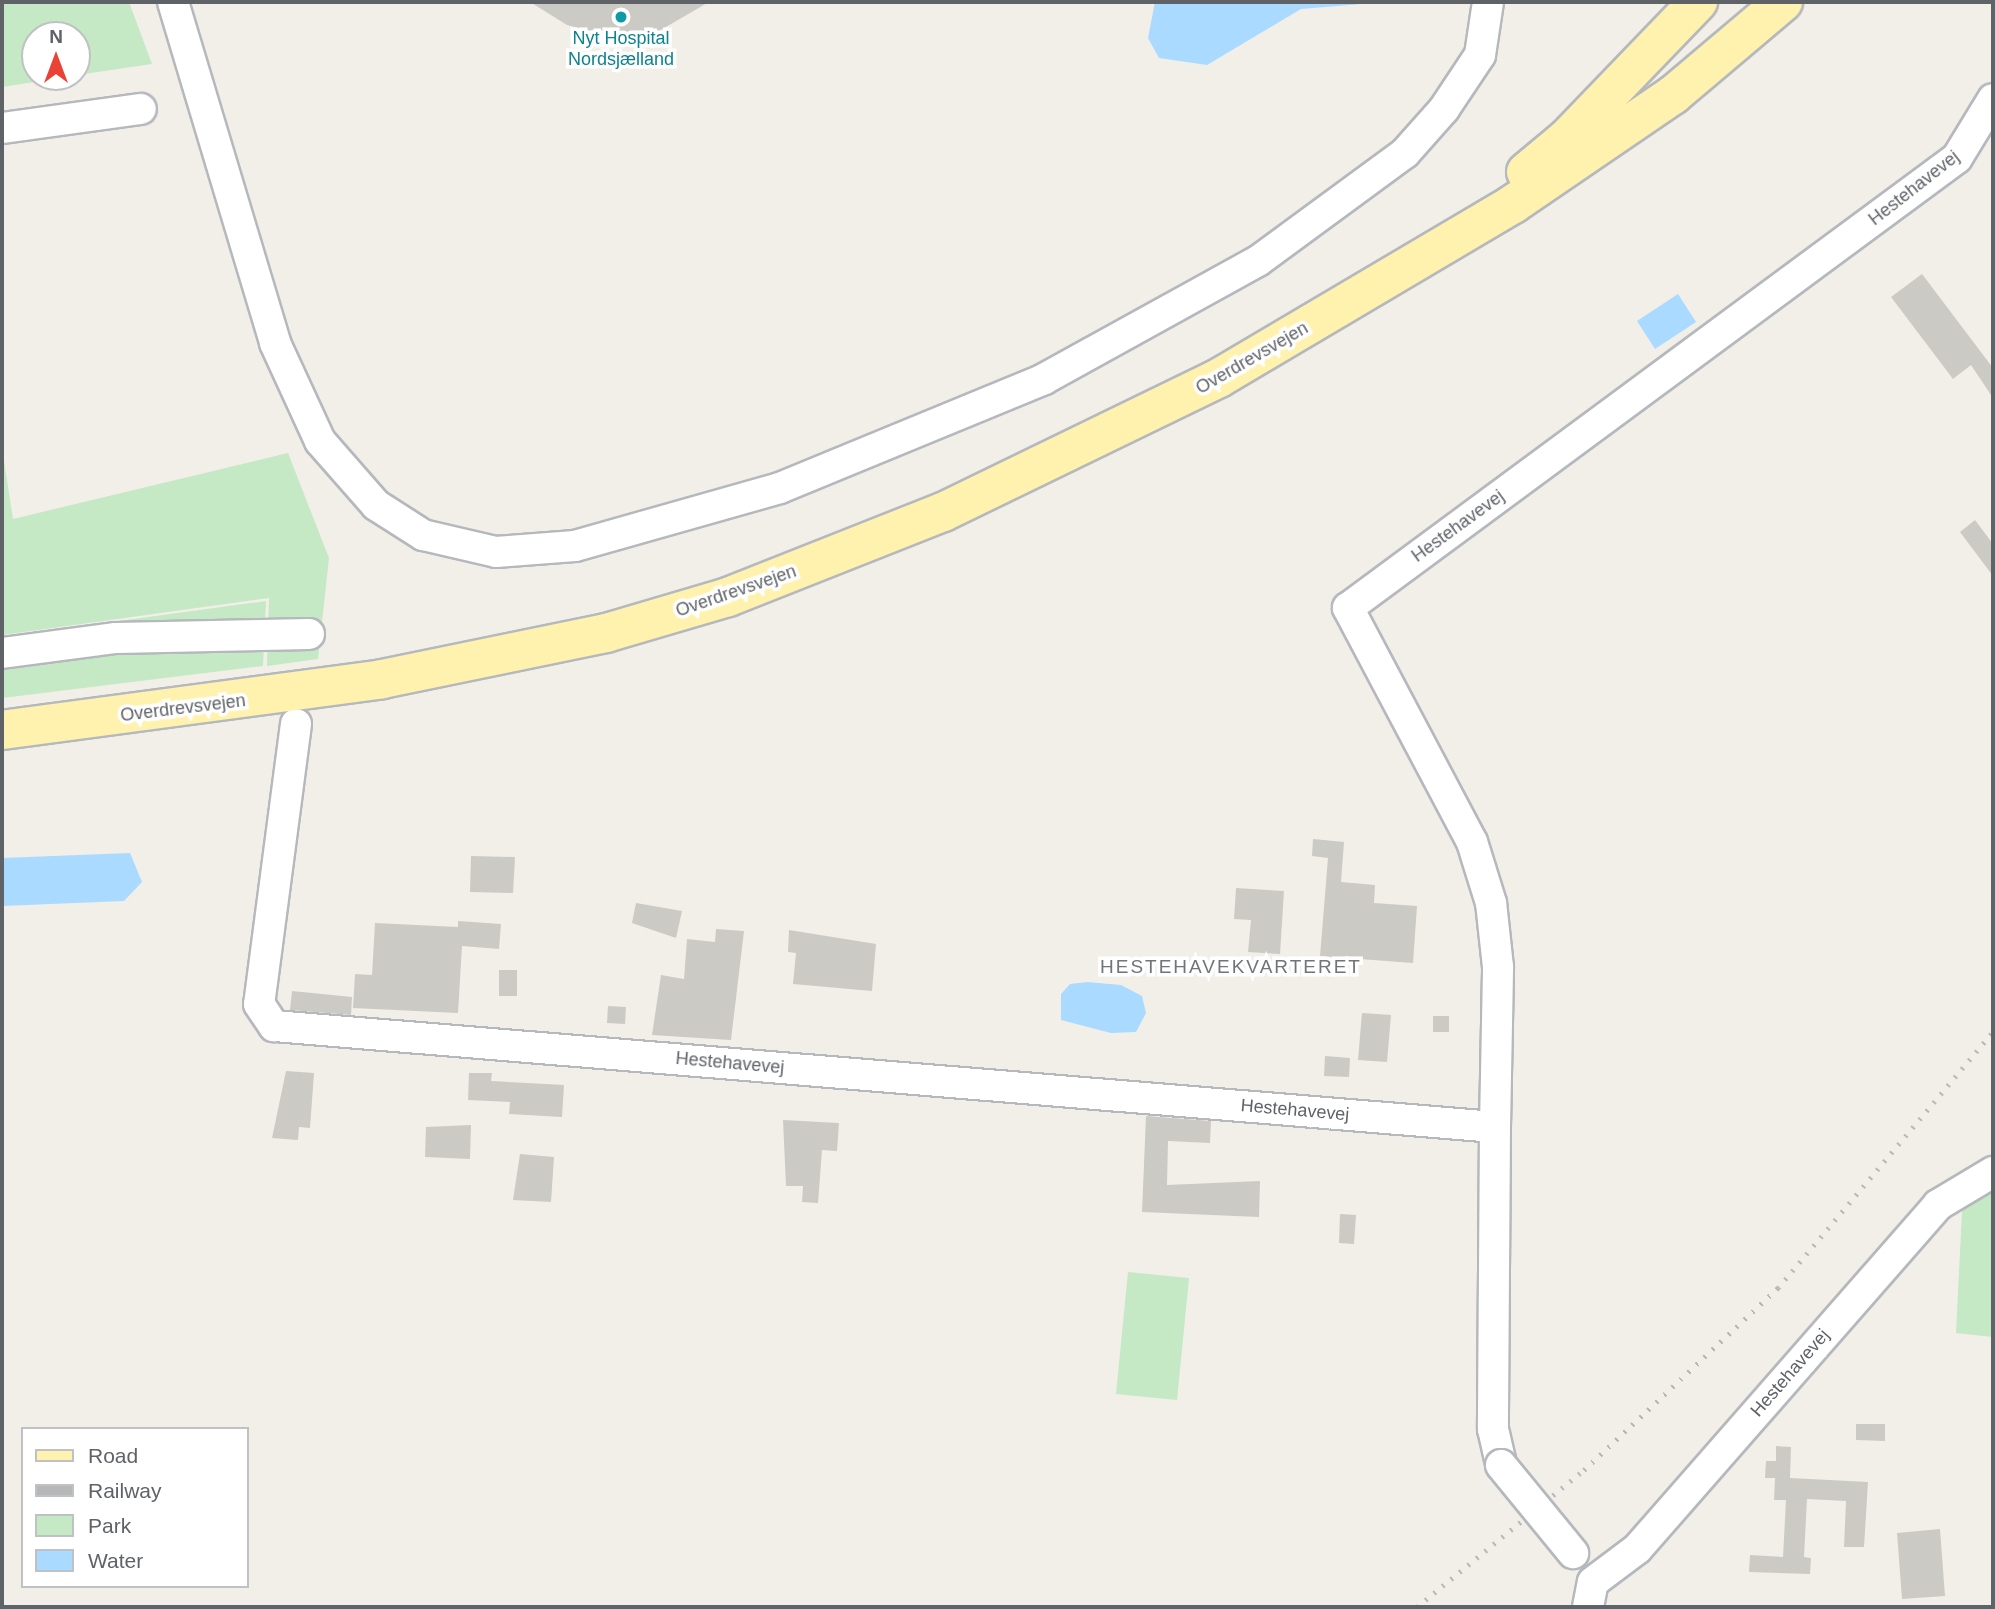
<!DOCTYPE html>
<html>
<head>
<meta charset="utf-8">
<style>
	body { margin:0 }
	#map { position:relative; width:1995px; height:1609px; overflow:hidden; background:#f1efe8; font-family:Helvetica,sans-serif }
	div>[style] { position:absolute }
	.green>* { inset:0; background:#c5e8c5 }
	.water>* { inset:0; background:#aadaff }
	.building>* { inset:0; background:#cccac5 }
	.roads { filter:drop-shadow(2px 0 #b5b8bc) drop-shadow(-2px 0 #b5b8bc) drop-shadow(0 2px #b5b8bc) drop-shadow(0 -2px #b5b8bc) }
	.minor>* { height:30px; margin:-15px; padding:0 15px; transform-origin:15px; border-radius:15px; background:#fff }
	.major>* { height:38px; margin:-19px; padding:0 19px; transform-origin:19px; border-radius:19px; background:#fff2af }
	.rail>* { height:5px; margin-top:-2.5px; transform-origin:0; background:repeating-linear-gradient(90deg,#b6b7b8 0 2px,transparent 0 11px) }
	.bridges { filter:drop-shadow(2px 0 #b5b8bc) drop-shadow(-2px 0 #b5b8bc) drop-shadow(0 2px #b5b8bc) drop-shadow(0 -2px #b5b8bc) }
	.minor-bridge>* { height:30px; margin:-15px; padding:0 15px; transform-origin:15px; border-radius:15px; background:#fff }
	.dots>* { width:19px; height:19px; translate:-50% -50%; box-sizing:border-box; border:4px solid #fff; border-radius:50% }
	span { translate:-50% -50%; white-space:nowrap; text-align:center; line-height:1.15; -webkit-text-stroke:7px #fff; paint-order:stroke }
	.culture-label { font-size:18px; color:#0d838f }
	.street-label { font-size:18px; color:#5f6368 }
	.neighbourhood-label { font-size:19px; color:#70757a; letter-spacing:2px }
	.frame { position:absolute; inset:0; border:4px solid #5f6368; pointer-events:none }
	.legend { position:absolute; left:21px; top:1427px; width:228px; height:161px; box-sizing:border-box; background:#fff; border:2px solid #bfc1c3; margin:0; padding:9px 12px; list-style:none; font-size:21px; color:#5f6368 }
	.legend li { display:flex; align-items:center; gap:14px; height:35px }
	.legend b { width:35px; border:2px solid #bfc1c3 }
	.north { position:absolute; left:21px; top:21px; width:70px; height:70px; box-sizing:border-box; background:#fff; border:2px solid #bfc1c3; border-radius:50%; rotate:0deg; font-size:19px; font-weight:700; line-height:28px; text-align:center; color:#5f6368 }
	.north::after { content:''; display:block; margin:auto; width:24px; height:32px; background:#ea4335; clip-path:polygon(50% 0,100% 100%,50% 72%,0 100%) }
</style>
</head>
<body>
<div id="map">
	<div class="green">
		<i style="clip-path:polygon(2px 2px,129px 2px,152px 64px,77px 75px,77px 35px,35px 35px,35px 77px,66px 77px,2px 87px)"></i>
		<i style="clip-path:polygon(2px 448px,13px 519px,288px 453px,329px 558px,318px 659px,267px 666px,269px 598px,2px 635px)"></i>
		<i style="clip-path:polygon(266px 601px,263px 666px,2px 698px,2px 637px)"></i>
		<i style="clip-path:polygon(1993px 1187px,1993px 1337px,1956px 1333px,1963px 1192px)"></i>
		<i style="clip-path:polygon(1128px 1272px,1189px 1278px,1177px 1400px,1116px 1394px)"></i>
	</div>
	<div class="water">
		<i style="clip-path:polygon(1155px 2px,1386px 2px,1301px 9px,1207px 65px,1159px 58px,1148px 38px)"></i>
		<i style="clip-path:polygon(1678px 294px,1696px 322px,1655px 349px,1637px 321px)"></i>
		<i style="clip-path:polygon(130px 853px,142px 882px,124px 901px,2px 906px,2px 858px)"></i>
		<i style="clip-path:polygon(1087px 982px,1121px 985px,1142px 996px,1146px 1013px,1136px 1032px,1111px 1033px,1061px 1020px,1061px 994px,1070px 984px)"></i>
	</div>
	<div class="building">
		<i style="clip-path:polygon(530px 2px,709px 2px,659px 31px,613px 37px,567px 25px)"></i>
		<i style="clip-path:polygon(1922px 274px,1993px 368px,1993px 398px,1971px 365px,1953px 379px,1891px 297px)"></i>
		<i style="clip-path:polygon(1975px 520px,1993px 544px,1993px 576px,1960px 532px)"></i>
		<i style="clip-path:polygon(1313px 839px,1344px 842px,1341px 882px,1375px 885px,1374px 903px,1417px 906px,1413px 963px,1320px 956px,1328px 858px,1312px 856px)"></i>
		<i style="clip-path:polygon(471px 856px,515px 857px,513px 893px,470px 892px)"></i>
		<i style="clip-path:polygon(1236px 888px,1284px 891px,1280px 954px,1248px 952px,1251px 920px,1234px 919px)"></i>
		<i style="clip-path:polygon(636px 903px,682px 911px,676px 938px,632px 923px)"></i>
		<i style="clip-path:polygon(458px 921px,501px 924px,499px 949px,462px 946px,458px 1013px,353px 1008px,355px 974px,372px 975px,375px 923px,458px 927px)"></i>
		<i style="clip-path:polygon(716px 929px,744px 931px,731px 1040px,652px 1035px,661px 975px,684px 979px,687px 939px,715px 942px)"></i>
		<i style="clip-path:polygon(789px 930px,876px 944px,872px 991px,793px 984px,796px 953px,788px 952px)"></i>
		<i style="clip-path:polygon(499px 970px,517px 970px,517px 996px,499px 996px)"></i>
		<i style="clip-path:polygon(292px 991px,352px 997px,351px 1015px,290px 1010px)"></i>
		<i style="clip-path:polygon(608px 1006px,626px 1007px,625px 1024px,607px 1023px)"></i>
		<i style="clip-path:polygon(1362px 1013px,1391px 1015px,1387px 1062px,1358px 1060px)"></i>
		<i style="clip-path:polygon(1433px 1016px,1449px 1016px,1449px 1032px,1433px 1032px)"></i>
		<i style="clip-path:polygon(1325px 1056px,1350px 1058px,1349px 1077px,1324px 1076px)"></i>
		<i style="clip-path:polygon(286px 1071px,314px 1073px,310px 1128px,299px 1127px,298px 1140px,272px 1138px)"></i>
		<i style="clip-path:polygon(469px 1073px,492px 1073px,491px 1081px,564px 1085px,562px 1117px,509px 1114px,510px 1102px,468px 1100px)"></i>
		<i style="clip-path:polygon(1146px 1116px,1211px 1121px,1210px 1143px,1168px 1141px,1167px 1185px,1260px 1181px,1259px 1217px,1142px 1212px)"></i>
		<i style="clip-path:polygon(783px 1120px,839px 1123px,837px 1151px,822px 1150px,818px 1203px,802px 1202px,803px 1186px,786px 1186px)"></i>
		<i style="clip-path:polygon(471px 1125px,470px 1159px,425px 1157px,426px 1127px)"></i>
		<i style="clip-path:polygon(520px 1154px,554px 1157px,551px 1202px,513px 1200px)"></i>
		<i style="clip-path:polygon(1340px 1214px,1356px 1215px,1354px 1244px,1339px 1243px)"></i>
		<i style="clip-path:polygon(1856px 1424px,1885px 1424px,1885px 1441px,1856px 1440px)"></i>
		<i style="clip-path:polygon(1776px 1446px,1791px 1447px,1790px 1478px,1868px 1482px,1864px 1547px,1844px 1547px,1846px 1501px,1807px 1499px,1804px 1557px,1811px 1558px,1810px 1574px,1749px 1572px,1750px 1555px,1783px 1557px,1786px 1500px,1774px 1500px,1775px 1478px,1765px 1478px,1766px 1461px,1776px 1461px)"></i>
		<i style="clip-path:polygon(1940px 1529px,1945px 1596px,1902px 1599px,1897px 1533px)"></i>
	</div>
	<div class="roads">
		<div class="minor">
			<i style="left:173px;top:2px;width:356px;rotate:73.3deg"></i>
			<i style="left:275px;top:343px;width:108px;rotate:65.3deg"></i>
			<i style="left:320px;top:441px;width:85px;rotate:48.8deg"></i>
			<i style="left:376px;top:505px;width:56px;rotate:32.6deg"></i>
			<i style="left:423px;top:535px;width:75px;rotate:13.1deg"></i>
			<i style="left:496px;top:552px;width:79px;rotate:-4.3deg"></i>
			<i style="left:575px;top:546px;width:213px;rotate:-15.8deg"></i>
			<i style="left:780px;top:488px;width:286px;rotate:-22.4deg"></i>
			<i style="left:1044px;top:379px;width:244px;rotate:-28.9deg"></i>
			<i style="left:1258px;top:261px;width:182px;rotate:-36.3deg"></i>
			<i style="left:1405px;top:153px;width:59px;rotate:-48.4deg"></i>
			<i style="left:1444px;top:109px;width:65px;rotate:-56.3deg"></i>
			<i style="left:1480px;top:55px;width:54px;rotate:-81.4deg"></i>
			<i style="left:2px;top:128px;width:140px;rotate:-7.8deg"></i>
			<i style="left:2px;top:653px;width:115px;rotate:-7.5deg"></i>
			<i style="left:116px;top:638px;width:193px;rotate:-1.2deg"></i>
			<i style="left:296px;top:724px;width:282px;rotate:97.5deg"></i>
			<i style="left:259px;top:1004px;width:27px;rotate:56deg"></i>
			<i style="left:274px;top:1026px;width:1225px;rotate:4.73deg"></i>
			<i style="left:1495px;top:1127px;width:302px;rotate:90.4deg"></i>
			<i style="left:1493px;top:1429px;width:37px;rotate:77deg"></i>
			<i style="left:1495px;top:1127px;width:160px;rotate:-88.9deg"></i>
			<i style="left:1498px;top:967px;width:64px;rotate:-96.2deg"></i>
			<i style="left:1491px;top:903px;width:64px;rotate:-107.3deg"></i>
			<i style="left:1472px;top:842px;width:265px;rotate:-117.9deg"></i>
			<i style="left:1348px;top:608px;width:757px;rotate:-36.46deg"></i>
			<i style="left:1957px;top:158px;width:69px;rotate:-58.6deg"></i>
			<i style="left:1588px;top:1607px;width:25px;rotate:-79deg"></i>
			<i style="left:1593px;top:1582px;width:55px;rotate:-36.9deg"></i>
			<i style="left:1637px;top:1549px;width:457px;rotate:-48.8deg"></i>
			<i style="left:1938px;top:1205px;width:64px;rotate:-31deg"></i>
		</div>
		<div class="major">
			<i style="left:1526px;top:172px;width:53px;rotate:-39.7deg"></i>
			<i style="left:1567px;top:138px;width:189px;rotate:-46.1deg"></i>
			<i style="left:2px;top:730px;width:383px;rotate:-7.6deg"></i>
			<i style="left:382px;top:679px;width:229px;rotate:-11.6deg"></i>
			<i style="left:606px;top:633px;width:127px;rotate:-16.4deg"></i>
			<i style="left:728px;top:597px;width:231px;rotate:-21.6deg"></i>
			<i style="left:943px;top:512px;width:307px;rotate:-25.9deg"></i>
			<i style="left:1219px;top:378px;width:342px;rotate:-30.6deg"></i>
			<i style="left:1513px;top:204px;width:194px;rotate:-34.3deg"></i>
			<i style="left:1673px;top:95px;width:144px;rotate:-40.2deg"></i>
		</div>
	</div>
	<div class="rail">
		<i style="left:1417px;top:1607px;width:216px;rotate:-39.4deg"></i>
		<i style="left:1584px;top:1470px;width:266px;rotate:-43.2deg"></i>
		<i style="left:1778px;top:1288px;width:334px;rotate:-50deg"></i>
	</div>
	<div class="bridges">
		<div class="minor-bridge">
			<i style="left:1501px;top:1465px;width:114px;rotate:50.7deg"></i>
		</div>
	</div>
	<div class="dots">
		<i style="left:621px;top:17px;background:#0f9aa8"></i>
	</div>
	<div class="culture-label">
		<span style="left:621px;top:49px">Nyt Hospital<br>Nordsjælland</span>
	</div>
	<div class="street-label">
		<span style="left:1914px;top:188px;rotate:-38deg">Hestehavevej</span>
		<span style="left:1252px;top:358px;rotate:-30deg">Overdrevsvejen</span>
		<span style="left:1458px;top:526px;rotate:-36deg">Hestehavevej</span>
		<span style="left:736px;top:591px;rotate:-19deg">Overdrevsvejen</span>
		<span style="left:183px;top:708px;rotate:-7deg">Overdrevsvejen</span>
		<span style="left:730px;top:1063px;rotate:5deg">Hestehavevej</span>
		<span style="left:1295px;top:1110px;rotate:5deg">Hestehavevej</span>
		<span style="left:1790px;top:1373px;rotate:-49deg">Hestehavevej</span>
	</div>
	<div class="neighbourhood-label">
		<span style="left:1231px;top:967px">HESTEHAVEKVARTERET</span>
	</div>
	<div class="frame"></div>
	<ul class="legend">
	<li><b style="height:9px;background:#fff2af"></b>Road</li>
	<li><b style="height:9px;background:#b6b7b8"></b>Railway</li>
	<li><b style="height:19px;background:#c5e8c5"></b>Park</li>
	<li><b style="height:19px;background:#aadaff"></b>Water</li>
	</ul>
	<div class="north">N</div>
</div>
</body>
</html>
